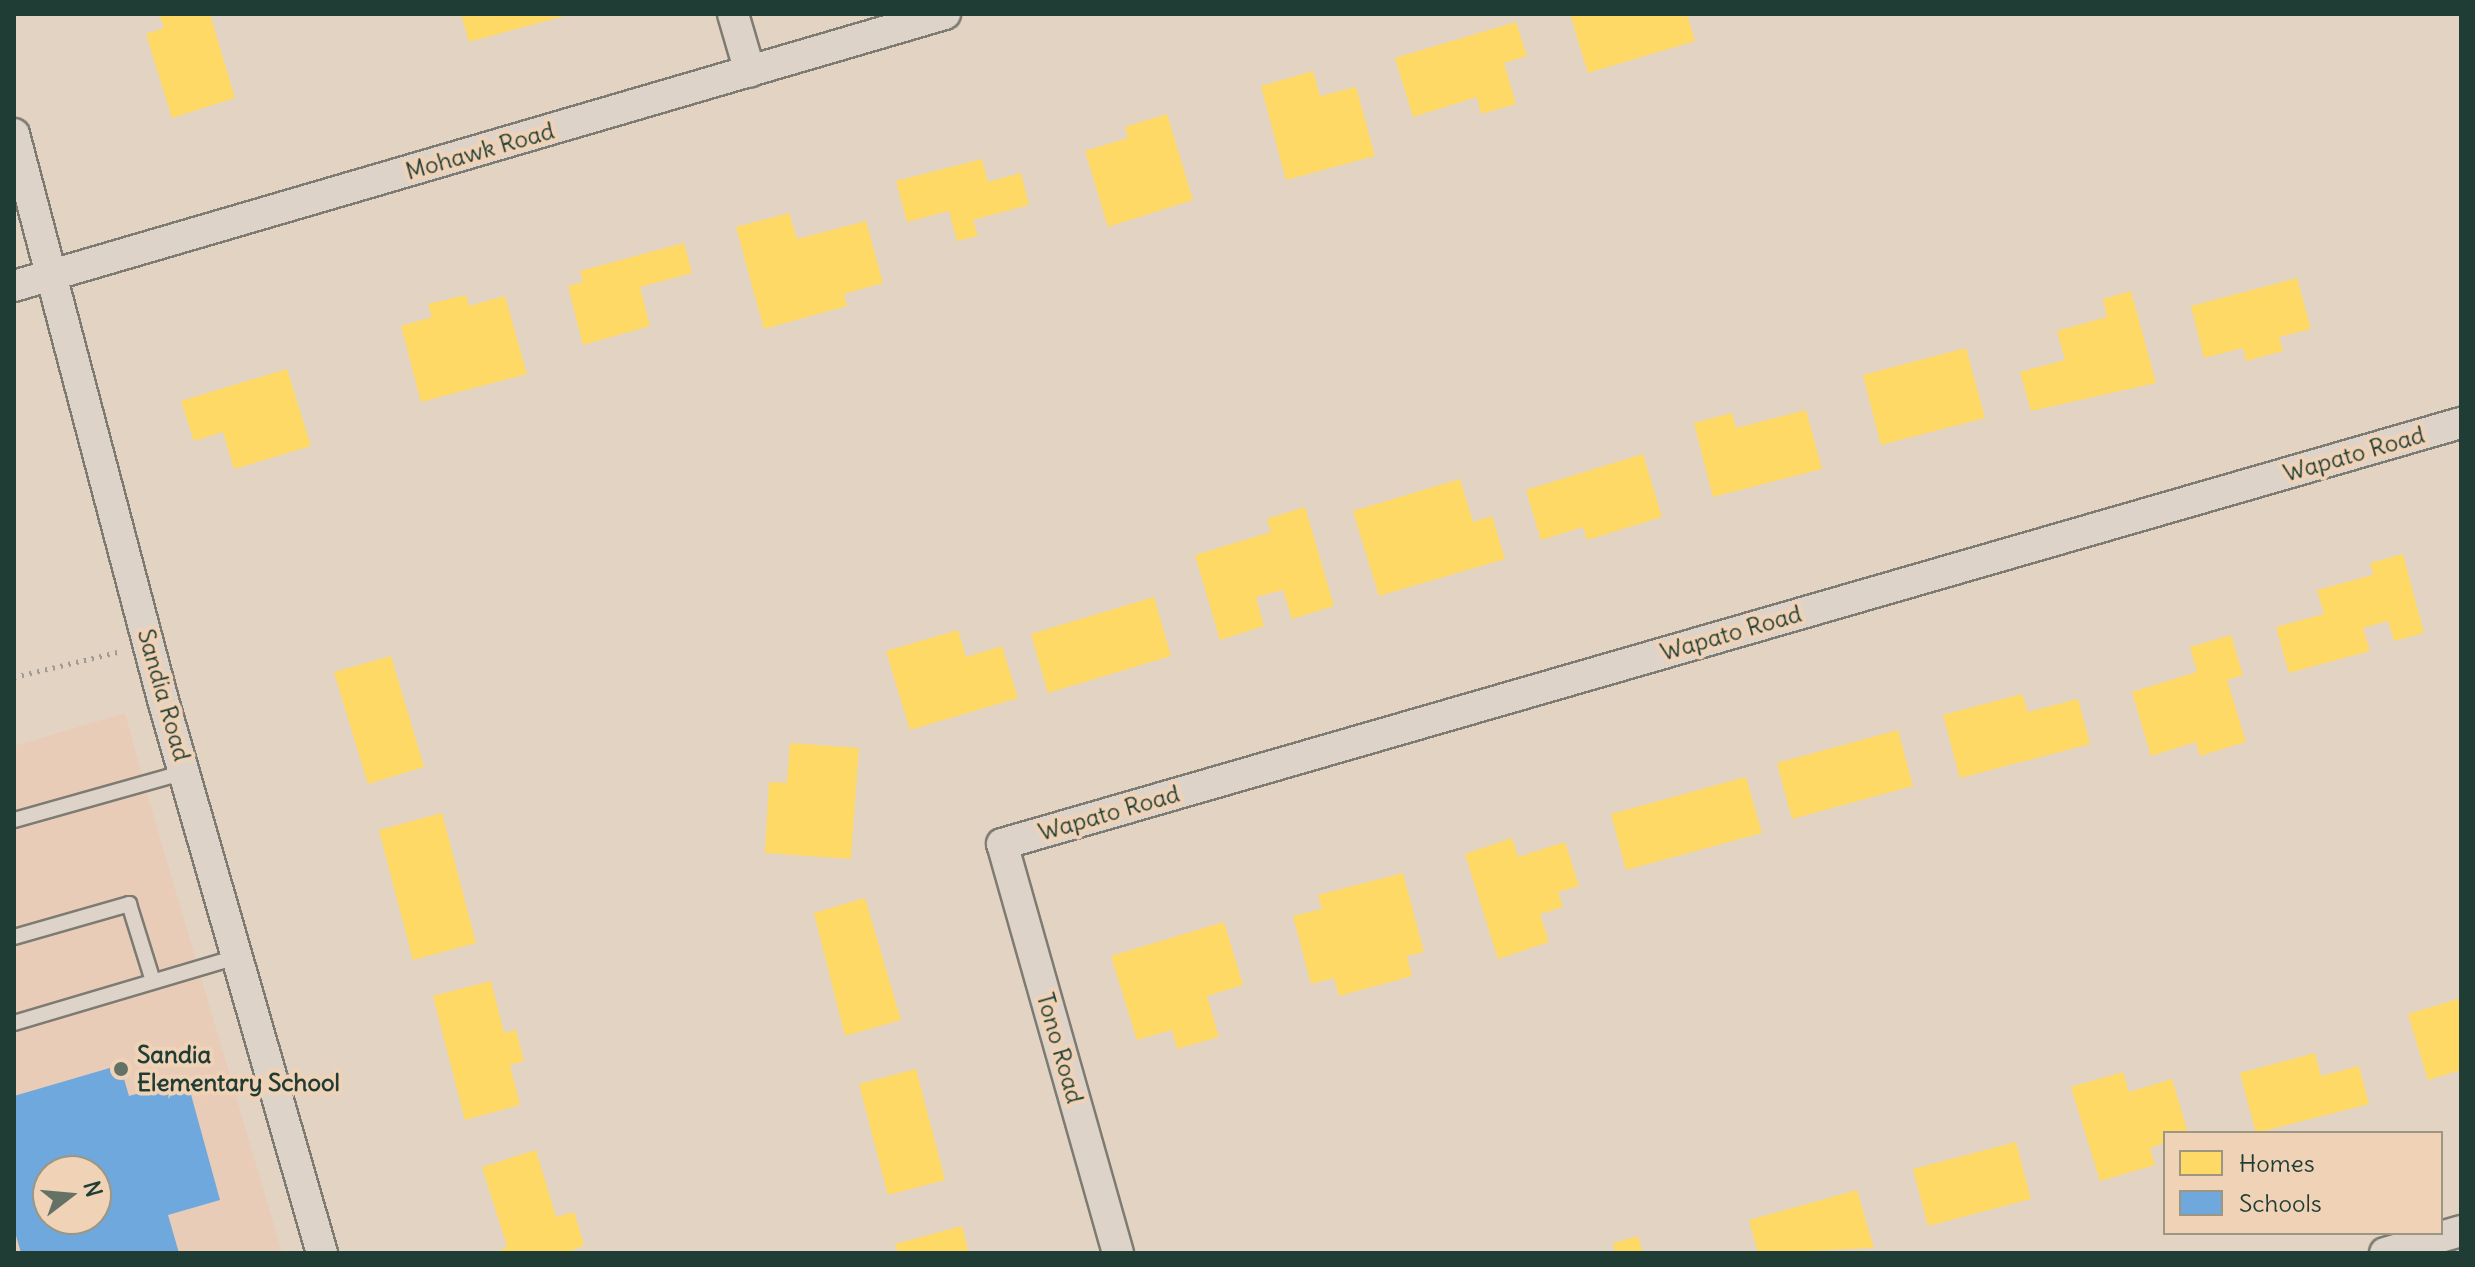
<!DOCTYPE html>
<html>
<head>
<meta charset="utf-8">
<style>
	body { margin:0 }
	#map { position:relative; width:2475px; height:1267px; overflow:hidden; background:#e3d3c3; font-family:Delius,sans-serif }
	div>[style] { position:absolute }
	.built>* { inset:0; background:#e8ccb7 }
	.homes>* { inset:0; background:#ffd966 }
	.schools>* { inset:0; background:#6fa8dc }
	.path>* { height:5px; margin-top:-2.5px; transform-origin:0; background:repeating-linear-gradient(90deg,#a09b93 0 2px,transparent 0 8px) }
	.roads { filter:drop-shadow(2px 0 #7d7b72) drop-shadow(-2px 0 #7d7b72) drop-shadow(0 2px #7d7b72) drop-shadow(0 -2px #7d7b72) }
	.lane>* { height:14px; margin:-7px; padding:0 7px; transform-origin:7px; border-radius:7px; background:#ded3c8 }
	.street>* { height:30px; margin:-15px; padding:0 15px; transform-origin:15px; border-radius:15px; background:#ded3c8 }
	.dots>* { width:22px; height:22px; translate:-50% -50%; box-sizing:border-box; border:4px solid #f0d2b6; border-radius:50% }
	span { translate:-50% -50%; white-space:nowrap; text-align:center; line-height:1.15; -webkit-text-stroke:8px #f0d2b6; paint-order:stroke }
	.street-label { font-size:24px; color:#1f3d34 }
	.poi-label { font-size:24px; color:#1f3d34; font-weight:700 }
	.left { translate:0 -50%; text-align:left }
	.frame { position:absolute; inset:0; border:16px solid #1f3d34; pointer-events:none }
	.legend { position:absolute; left:2163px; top:1131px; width:280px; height:104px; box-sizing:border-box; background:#f0d2b6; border:2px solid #9c9682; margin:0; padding:10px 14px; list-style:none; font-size:24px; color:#1f3d34 }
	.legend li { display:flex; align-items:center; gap:16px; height:40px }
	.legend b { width:40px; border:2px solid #9c9682 }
	.north { position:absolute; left:32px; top:1155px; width:80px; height:80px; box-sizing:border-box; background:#f0d2b6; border:2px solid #9c9682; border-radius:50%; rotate:74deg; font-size:22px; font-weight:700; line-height:32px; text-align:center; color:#1f3d34 }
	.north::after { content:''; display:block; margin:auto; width:28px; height:36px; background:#647266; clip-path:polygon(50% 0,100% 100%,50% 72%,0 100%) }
</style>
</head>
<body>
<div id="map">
	<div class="built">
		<i style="clip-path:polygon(evenodd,125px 713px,144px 783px,282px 1253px,14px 1253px,14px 746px,125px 713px,48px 1171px,96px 1171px,96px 1219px,48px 1219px,48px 1171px)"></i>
	</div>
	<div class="homes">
		<i style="clip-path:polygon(159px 14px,210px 14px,235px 98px,172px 118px,146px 34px,164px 28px)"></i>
		<i style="clip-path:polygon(461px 14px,568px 14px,568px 15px,469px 42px)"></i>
		<i style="clip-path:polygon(1570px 14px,1687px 14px,1695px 41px,1588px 73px)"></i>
		<i style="clip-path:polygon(1516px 22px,1527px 56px,1504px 63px,1516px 104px,1481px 114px,1477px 97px,1413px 117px,1395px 58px)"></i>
		<i style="clip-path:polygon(1313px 71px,1320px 96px,1356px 87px,1375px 156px,1286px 180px,1261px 86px)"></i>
		<i style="clip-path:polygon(1167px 114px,1193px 200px,1108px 227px,1085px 151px,1128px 138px,1125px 127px)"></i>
		<i style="clip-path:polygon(982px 159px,988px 182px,1021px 173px,1029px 205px,973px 220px,978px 236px,957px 241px,949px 211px,907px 222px,896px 181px)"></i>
		<i style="clip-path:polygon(789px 213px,797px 239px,866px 221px,883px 283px,844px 294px,847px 306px,764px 329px,736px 227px)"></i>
		<i style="clip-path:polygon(684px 243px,692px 273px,640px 287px,650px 326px,583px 345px,568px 286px,583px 282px,580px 271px)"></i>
		<i style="clip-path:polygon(2297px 278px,2311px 329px,2279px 337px,2283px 351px,2246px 361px,2243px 348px,2204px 358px,2191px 306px)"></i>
		<i style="clip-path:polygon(2131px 291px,2156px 383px,2031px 411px,2020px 372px,2065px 360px,2057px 331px,2107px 317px,2103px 299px)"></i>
		<i style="clip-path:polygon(466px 295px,469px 306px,505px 296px,527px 374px,421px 402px,401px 326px,432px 317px,428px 304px)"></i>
		<i style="clip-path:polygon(1966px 348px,1985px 418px,1881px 445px,1863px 375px)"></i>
		<i style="clip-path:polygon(287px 369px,311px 446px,234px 469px,223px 432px,194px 441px,181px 401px)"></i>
		<i style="clip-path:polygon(1806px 410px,1822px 469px,1713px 497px,1694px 423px,1732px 413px,1736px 428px)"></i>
		<i style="clip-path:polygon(1643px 454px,1662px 517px,1587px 540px,1583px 527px,1541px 540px,1526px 490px)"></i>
		<i style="clip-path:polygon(1460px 479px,1473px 522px,1492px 516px,1505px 559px,1379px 596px,1353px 511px)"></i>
		<i style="clip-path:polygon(1305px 507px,1334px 606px,1292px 619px,1283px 590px,1256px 597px,1264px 626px,1220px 640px,1195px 555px,1271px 532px,1267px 519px)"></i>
		<i style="clip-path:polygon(2403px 554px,2424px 633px,2394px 641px,2388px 621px,2363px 628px,2370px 651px,2289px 673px,2276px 627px,2324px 614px,2317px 590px,2373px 575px,2370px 563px)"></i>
		<i style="clip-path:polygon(1154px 597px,1171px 656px,1048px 693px,1031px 634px)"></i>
		<i style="clip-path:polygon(958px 630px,966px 657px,1002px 646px,1018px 698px,910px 730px,886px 651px)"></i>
		<i style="clip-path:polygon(2231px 635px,2243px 675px,2227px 680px,2246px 742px,2200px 756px,2196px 742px,2151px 756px,2132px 692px,2197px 672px,2190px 647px)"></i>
		<i style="clip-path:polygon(391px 656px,424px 767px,368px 784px,334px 672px)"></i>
		<i style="clip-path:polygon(2022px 694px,2028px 712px,2078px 699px,2090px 744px,1960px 778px,1943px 715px)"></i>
		<i style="clip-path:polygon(1898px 730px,1913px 786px,1792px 819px,1777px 763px)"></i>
		<i style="clip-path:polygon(790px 743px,859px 748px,851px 859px,765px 853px,769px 782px,787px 783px)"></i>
		<i style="clip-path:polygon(1746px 777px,1762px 833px,1626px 870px,1611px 814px)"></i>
		<i style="clip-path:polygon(442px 813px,476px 943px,413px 960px,379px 830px)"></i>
		<i style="clip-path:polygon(1512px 838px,1518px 857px,1565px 842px,1579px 886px,1558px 892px,1563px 907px,1540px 914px,1549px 942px,1498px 959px,1465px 854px)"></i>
		<i style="clip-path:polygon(1403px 873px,1424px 952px,1407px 956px,1412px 976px,1339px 996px,1334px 978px,1311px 984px,1293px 916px,1322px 909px,1318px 895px)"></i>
		<i style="clip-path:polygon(865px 898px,901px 1020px,845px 1036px,814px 913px)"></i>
		<i style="clip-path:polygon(1224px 922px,1243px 985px,1207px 996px,1219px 1037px,1177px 1049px,1172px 1030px,1137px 1040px,1111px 956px)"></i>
		<i style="clip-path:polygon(491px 981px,504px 1033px,516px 1030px,524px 1061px,510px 1065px,520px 1105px,465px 1120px,433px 996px)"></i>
		<i style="clip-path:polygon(2461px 998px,2461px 1070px,2428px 1080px,2408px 1014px)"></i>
		<i style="clip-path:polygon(2315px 1053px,2321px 1076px,2359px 1066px,2369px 1104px,2256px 1133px,2240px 1073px)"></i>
		<i style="clip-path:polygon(916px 1069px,945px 1180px,888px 1195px,859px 1084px)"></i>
		<i style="clip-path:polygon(2123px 1072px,2129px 1092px,2172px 1079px,2188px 1133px,2165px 1133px,2165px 1143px,2150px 1148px,2155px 1165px,2100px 1181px,2071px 1087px)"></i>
		<i style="clip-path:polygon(2016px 1142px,2031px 1199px,1928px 1226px,1913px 1169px)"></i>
		<i style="clip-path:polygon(536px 1150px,556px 1217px,574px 1212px,584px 1245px,567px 1253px,497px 1253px,507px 1246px,482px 1167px)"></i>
		<i style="clip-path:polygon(1857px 1190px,1874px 1248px,1758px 1253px,1749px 1220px)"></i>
		<i style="clip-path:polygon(962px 1226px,969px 1253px,898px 1253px,895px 1244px)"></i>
		<i style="clip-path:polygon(1638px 1236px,1643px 1253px,1615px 1253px,1613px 1243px)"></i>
	</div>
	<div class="schools">
		<i style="clip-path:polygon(evenodd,120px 1065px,129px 1096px,187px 1080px,220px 1200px,168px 1215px,179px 1253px,21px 1253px,14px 1229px,14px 1096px,120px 1065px,48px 1171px,96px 1171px,96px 1219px,48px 1219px,48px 1171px)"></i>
	</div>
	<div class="path">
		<i style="left:14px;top:677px;width:107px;rotate:-13.5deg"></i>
	</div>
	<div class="roads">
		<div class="lane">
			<i style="left:14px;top:820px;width:178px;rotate:-15.7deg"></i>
			<i style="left:14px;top:937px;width:120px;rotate:-16deg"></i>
			<i style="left:129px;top:904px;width:81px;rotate:72.7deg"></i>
			<i style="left:14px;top:1023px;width:233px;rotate:-16.5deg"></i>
		</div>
		<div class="street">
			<i style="left:733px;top:14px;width:60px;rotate:73.7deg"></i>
			<i style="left:14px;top:134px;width:585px;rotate:75.25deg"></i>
			<i style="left:163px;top:700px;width:575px;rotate:73.96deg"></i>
			<i style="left:14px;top:286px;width:970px;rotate:-16.29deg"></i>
			<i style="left:1118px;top:1253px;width:425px;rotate:-105.8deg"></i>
			<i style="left:1002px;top:844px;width:1519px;rotate:-16.1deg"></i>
			<i style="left:2385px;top:1253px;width:79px;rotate:-16.1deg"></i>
		</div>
	</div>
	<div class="dots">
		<i style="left:121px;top:1069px;background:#647266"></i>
	</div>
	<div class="street-label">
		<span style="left:480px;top:151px;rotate:-16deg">Mohawk Road</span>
		<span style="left:2354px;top:454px;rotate:-16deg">Wapato Road</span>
		<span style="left:1731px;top:633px;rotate:-16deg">Wapato Road</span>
		<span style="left:164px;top:695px;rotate:74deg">Sandia Road</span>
		<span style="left:1109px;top:813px;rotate:-16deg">Wapato Road</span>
		<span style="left:1060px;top:1048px;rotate:74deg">Tono Road</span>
	</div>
	<div class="poi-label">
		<span class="left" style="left:137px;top:1069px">Sandia<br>Elementary School</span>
	</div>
	<div class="frame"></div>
	<ul class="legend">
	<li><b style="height:22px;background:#ffd966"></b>Homes</li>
	<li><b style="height:22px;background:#6fa8dc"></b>Schools</li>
	</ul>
	<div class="north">N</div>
</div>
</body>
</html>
